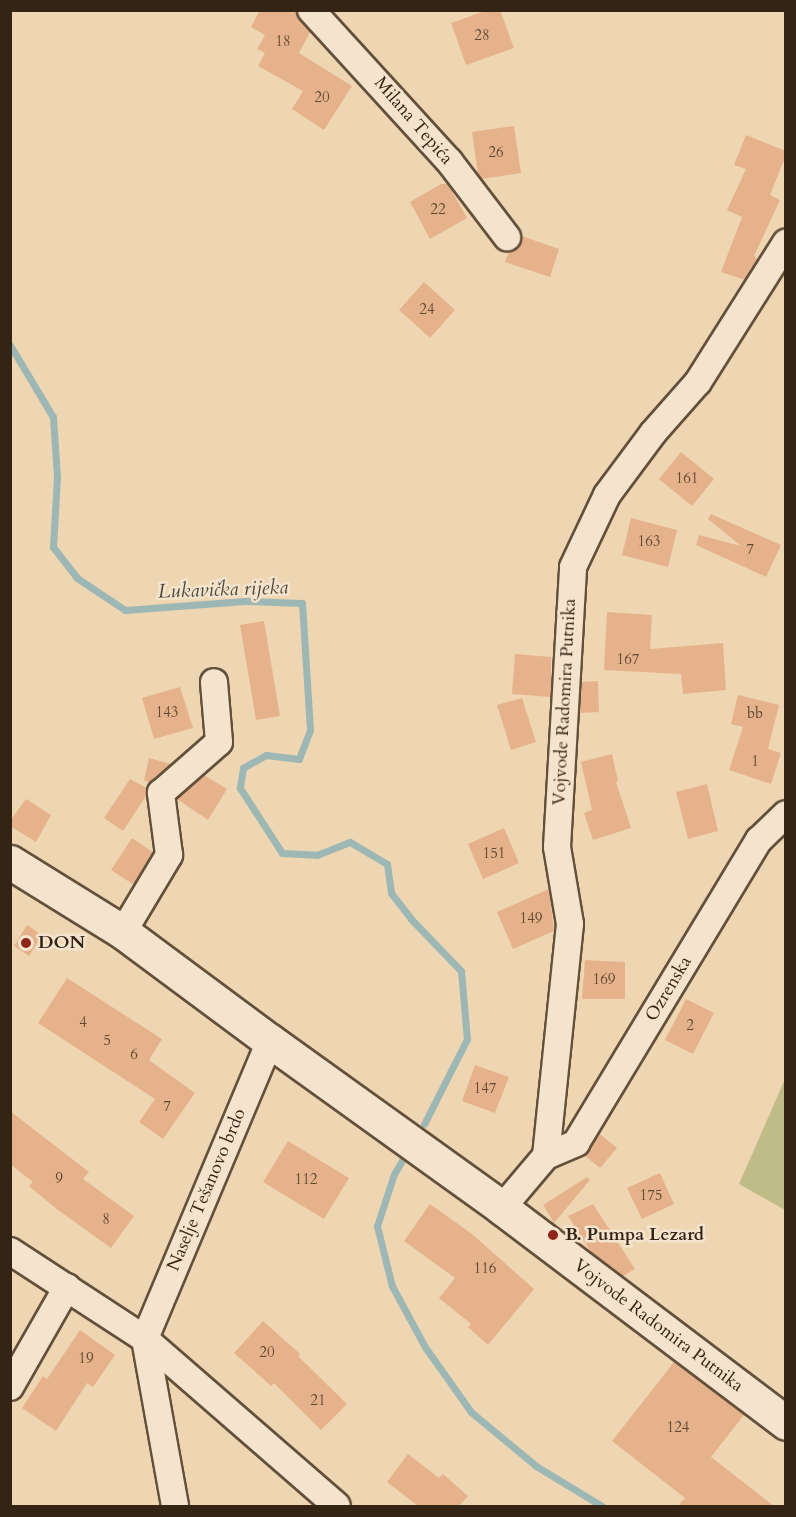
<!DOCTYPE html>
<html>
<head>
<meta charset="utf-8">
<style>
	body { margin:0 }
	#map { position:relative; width:796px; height:1517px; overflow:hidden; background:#efd6b2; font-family:Cardo,serif }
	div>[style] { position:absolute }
	.green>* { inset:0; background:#c0bc87 }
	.stream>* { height:7px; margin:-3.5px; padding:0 3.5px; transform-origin:3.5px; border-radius:3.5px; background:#9cb7b4 }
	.building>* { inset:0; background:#e6b28b }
	.roads { filter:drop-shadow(2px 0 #63503b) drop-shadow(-2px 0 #63503b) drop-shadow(0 2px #63503b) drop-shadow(0 -2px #63503b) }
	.minor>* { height:26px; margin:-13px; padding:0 13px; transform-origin:13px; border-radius:13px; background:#f5e4cd }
	.secondary>* { height:33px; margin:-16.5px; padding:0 16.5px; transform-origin:16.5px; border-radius:16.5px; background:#f5e4cd }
	.dots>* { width:16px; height:16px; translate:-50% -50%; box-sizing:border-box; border:3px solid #f5e4cd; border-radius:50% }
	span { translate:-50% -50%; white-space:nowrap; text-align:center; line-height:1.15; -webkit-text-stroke:5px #f5e4cd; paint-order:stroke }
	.number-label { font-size:15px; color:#604831 }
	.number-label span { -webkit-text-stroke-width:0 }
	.street-label { font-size:18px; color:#342413 }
	.poi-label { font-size:18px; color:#342413; font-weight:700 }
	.left { translate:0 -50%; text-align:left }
	.water-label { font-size:20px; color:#4e493b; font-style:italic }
	.frame { position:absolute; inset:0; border:12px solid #342413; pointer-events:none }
</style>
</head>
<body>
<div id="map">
	<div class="green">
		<i style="clip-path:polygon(785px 1079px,786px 1210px,785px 1210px,739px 1184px)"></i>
	</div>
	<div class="stream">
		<i style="left:10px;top:345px;width:84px;rotate:59.2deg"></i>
		<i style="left:53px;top:417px;width:60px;rotate:86.2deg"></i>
		<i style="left:57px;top:477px;width:70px;rotate:93.3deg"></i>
		<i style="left:53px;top:547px;width:39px;rotate:52deg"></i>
		<i style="left:77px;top:578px;width:58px;rotate:33.7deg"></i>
		<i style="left:125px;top:610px;width:120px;rotate:-4.3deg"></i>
		<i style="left:245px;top:601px;width:57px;rotate:2deg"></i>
		<i style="left:302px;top:603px;width:127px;rotate:86.4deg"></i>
		<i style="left:310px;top:730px;width:31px;rotate:111deg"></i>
		<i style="left:299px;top:759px;width:33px;rotate:-173deg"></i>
		<i style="left:266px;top:755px;width:26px;rotate:151deg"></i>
		<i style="left:243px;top:768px;width:20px;rotate:99deg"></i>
		<i style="left:240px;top:788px;width:77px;rotate:57.1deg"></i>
		<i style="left:282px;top:853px;width:35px;rotate:3deg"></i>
		<i style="left:317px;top:855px;width:35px;rotate:-22deg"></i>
		<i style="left:350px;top:842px;width:43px;rotate:30.7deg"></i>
		<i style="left:387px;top:864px;width:29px;rotate:82deg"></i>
		<i style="left:391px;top:893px;width:33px;rotate:52deg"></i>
		<i style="left:411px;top:919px;width:72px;rotate:46.1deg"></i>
		<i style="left:461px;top:971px;width:68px;rotate:85deg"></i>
		<i style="left:467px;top:1039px;width:95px;rotate:116.8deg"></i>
		<i style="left:404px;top:1157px;width:20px;rotate:120deg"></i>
		<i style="left:394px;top:1174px;width:55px;rotate:108.1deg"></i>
		<i style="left:377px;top:1226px;width:62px;rotate:76deg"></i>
		<i style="left:392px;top:1286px;width:69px;rotate:61.6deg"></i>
		<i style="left:425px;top:1347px;width:80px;rotate:54.7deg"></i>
		<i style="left:471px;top:1412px;width:85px;rotate:39.7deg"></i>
		<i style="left:536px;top:1466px;width:77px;rotate:31.2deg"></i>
	</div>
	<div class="building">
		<i style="clip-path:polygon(260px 10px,296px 12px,310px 32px,299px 53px,352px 86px,324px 130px,292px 109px,303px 91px,258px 66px,265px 53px,257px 49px,265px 35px,251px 27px)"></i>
		<i style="clip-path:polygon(488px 10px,500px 10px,514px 48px,466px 65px,451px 23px)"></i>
		<i style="clip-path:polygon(514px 126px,521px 173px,481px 179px,478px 174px,472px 132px)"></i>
		<i style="clip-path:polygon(746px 135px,786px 151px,786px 155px,770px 195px,780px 200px,754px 256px,758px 259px,745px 280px,721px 272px,742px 217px,727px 210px,746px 169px,734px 165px)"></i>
		<i style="clip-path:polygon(441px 184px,448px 184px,450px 188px,467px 218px,430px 239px,410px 202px)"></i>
		<i style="clip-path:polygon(522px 236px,559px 249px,550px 277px,505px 262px,509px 252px,517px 249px)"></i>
		<i style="clip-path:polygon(424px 282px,455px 310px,430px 338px,399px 310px)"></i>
		<i style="clip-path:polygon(681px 452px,714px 479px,692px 506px,659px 479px)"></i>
		<i style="clip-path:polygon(711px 514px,781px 545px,766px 577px,696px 545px,699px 535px,741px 546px,708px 519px)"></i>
		<i style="clip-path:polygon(631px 518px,677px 530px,668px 567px,622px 555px)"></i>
		<i style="clip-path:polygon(607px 612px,652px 615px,650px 649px,723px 643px,726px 690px,683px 694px,681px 674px,604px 670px)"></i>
		<i style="clip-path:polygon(264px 621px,280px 716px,256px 720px,240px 625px)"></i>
		<i style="clip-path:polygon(515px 654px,551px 657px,551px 697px,512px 694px)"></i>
		<i style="clip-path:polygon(598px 681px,599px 712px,580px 713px,581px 682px)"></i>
		<i style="clip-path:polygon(180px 687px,193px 728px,154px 739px,142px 698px)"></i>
		<i style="clip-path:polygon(738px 695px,779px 705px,768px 749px,781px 753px,771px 784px,729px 770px,743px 727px,731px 724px)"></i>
		<i style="clip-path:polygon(522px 698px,536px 742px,511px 750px,497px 705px)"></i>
		<i style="clip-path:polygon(612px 754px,618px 781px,616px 782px,631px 828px,593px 840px,584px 813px,592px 810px,581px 762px)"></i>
		<i style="clip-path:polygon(149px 758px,171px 764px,150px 783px,144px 780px)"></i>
		<i style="clip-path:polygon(204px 775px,227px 789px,208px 820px,177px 799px)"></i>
		<i style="clip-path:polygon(130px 779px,147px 788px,146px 796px,123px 831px,104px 818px)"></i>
		<i style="clip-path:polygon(707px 784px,718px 831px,688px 839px,676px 792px)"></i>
		<i style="clip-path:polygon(26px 799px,51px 815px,36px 842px,10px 826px,10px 821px)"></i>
		<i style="clip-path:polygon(504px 828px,519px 863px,483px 879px,468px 844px)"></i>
		<i style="clip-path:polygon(132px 838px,153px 852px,134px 885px,111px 870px)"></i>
		<i style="clip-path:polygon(549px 889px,554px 931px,513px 949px,497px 912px)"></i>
		<i style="clip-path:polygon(27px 925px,42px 935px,29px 956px,14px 946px)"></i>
		<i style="clip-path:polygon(585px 960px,625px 962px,625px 999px,582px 999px)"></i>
		<i style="clip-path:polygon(67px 978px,162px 1039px,149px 1060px,195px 1093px,163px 1139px,139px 1122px,155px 1099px,38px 1023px)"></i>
		<i style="clip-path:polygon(686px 999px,714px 1013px,693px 1054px,665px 1040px)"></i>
		<i style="clip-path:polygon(475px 1065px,509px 1077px,495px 1113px,462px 1101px)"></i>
		<i style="clip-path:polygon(10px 1111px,89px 1172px,83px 1179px,134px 1216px,111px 1248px,58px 1210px,29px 1186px,33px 1182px,10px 1164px)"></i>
		<i style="clip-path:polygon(600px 1134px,617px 1148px,600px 1168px,584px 1155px)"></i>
		<i style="clip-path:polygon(288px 1141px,349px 1178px,324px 1219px,263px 1182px)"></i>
		<i style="clip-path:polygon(660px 1173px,674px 1204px,642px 1219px,627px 1188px)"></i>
		<i style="clip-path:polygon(587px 1177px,590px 1180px,554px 1223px,543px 1205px)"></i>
		<i style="clip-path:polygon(430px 1204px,472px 1234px,534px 1289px,488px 1345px,468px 1327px,471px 1324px,439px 1298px,455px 1278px,404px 1241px)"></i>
		<i style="clip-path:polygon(593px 1204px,635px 1269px,623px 1276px,591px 1252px,568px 1216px)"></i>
		<i style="clip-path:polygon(263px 1321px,300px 1354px,298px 1356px,347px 1404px,321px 1430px,274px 1383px,271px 1386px,234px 1353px)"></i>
		<i style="clip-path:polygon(80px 1330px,115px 1355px,93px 1387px,87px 1383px,56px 1431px,22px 1408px,43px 1376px,47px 1379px)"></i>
		<i style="clip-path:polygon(674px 1362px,744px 1415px,711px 1457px,774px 1506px,678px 1506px,685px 1498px,612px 1441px)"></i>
		<i style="clip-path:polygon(408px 1454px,439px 1478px,443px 1474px,468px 1496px,459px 1506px,418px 1506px,387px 1482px)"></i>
	</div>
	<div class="roads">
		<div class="minor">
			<i style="left:311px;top:10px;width:205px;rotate:47.6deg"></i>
			<i style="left:449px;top:161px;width:96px;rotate:52.7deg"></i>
			<i style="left:123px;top:932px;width:90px;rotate:-59.1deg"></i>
			<i style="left:169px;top:855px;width:63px;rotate:-97.4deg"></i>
			<i style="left:161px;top:793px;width:77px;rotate:-41.3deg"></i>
			<i style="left:219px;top:742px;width:60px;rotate:-94.8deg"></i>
			<i style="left:270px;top:1041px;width:323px;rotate:112.8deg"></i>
			<i style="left:145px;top:1339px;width:254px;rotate:41deg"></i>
			<i style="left:546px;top:1156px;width:33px;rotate:-23deg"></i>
			<i style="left:576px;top:1143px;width:354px;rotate:-58.9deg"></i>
			<i style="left:759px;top:840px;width:37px;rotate:-44deg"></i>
			<i style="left:502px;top:1208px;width:68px;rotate:-49.8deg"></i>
			<i style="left:546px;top:1156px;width:233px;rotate:-84.1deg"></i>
			<i style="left:570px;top:924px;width:78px;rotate:-99.6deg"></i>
			<i style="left:557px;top:847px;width:280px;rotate:-86.7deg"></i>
			<i style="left:573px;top:567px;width:80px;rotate:-64.7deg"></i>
			<i style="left:607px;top:495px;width:77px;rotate:-53.4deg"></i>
			<i style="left:653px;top:433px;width:68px;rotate:-48.6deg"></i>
			<i style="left:698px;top:382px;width:165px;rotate:-57.7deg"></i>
			<i style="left:10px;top:1251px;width:161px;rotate:33.1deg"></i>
			<i style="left:145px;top:1339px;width:170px;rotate:79.8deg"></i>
			<i style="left:10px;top:1387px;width:115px;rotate:-60.3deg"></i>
		</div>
		<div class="secondary">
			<i style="left:10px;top:862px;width:133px;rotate:31.8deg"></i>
			<i style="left:123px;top:932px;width:183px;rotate:36.6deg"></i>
			<i style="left:270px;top:1041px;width:286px;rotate:35.7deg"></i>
			<i style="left:502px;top:1208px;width:356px;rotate:37.1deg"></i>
		</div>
	</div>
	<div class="dots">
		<i style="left:26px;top:943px;background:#8f2418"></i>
		<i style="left:553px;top:1235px;background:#8f2418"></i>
	</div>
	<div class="number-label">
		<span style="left:482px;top:36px">28</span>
		<span style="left:283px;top:42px">18</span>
		<span style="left:322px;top:98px">20</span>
		<span style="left:496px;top:153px">26</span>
		<span style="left:438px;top:210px">22</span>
		<span style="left:427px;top:310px">24</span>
		<span style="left:687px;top:479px">161</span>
		<span style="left:649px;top:542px">163</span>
		<span style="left:750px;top:550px">7</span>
		<span style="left:628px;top:660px">167</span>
		<span style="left:167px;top:713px">143</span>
		<span style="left:755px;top:714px">bb</span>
		<span style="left:755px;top:762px">1</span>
		<span style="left:494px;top:854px">151</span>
		<span style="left:531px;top:919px">149</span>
		<span style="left:604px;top:980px">169</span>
		<span style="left:83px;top:1023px">4</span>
		<span style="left:690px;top:1026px">2</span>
		<span style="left:107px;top:1041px">5</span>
		<span style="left:134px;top:1055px">6</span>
		<span style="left:485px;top:1089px">147</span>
		<span style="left:167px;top:1107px">7</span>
		<span style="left:59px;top:1179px">9</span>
		<span style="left:306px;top:1180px">112</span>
		<span style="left:651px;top:1196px">175</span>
		<span style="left:106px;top:1220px">8</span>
		<span style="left:485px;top:1269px">116</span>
		<span style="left:267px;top:1353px">20</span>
		<span style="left:86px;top:1359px">19</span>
		<span style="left:318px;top:1401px">21</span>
		<span style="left:678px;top:1428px">124</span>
	</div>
	<div class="street-label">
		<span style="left:413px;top:121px;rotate:49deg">Milana Tepića</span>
		<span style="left:565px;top:702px;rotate:-87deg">Vojvode Radomira Putnika</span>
		<span style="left:669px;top:989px;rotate:-59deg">Ozrenska</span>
		<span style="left:207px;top:1190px;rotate:-67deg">Naselje Tešanovo brdo</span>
		<span style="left:658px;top:1326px;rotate:37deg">Vojvode Radomira Putnika</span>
	</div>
	<div class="poi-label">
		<span class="left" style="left:38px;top:943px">DON</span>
		<span class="left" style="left:565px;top:1235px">B. Pumpa Lezard</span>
	</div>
	<div class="water-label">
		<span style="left:223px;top:589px;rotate:-2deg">Lukavička rijeka</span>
	</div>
	<div class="frame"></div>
</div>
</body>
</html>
